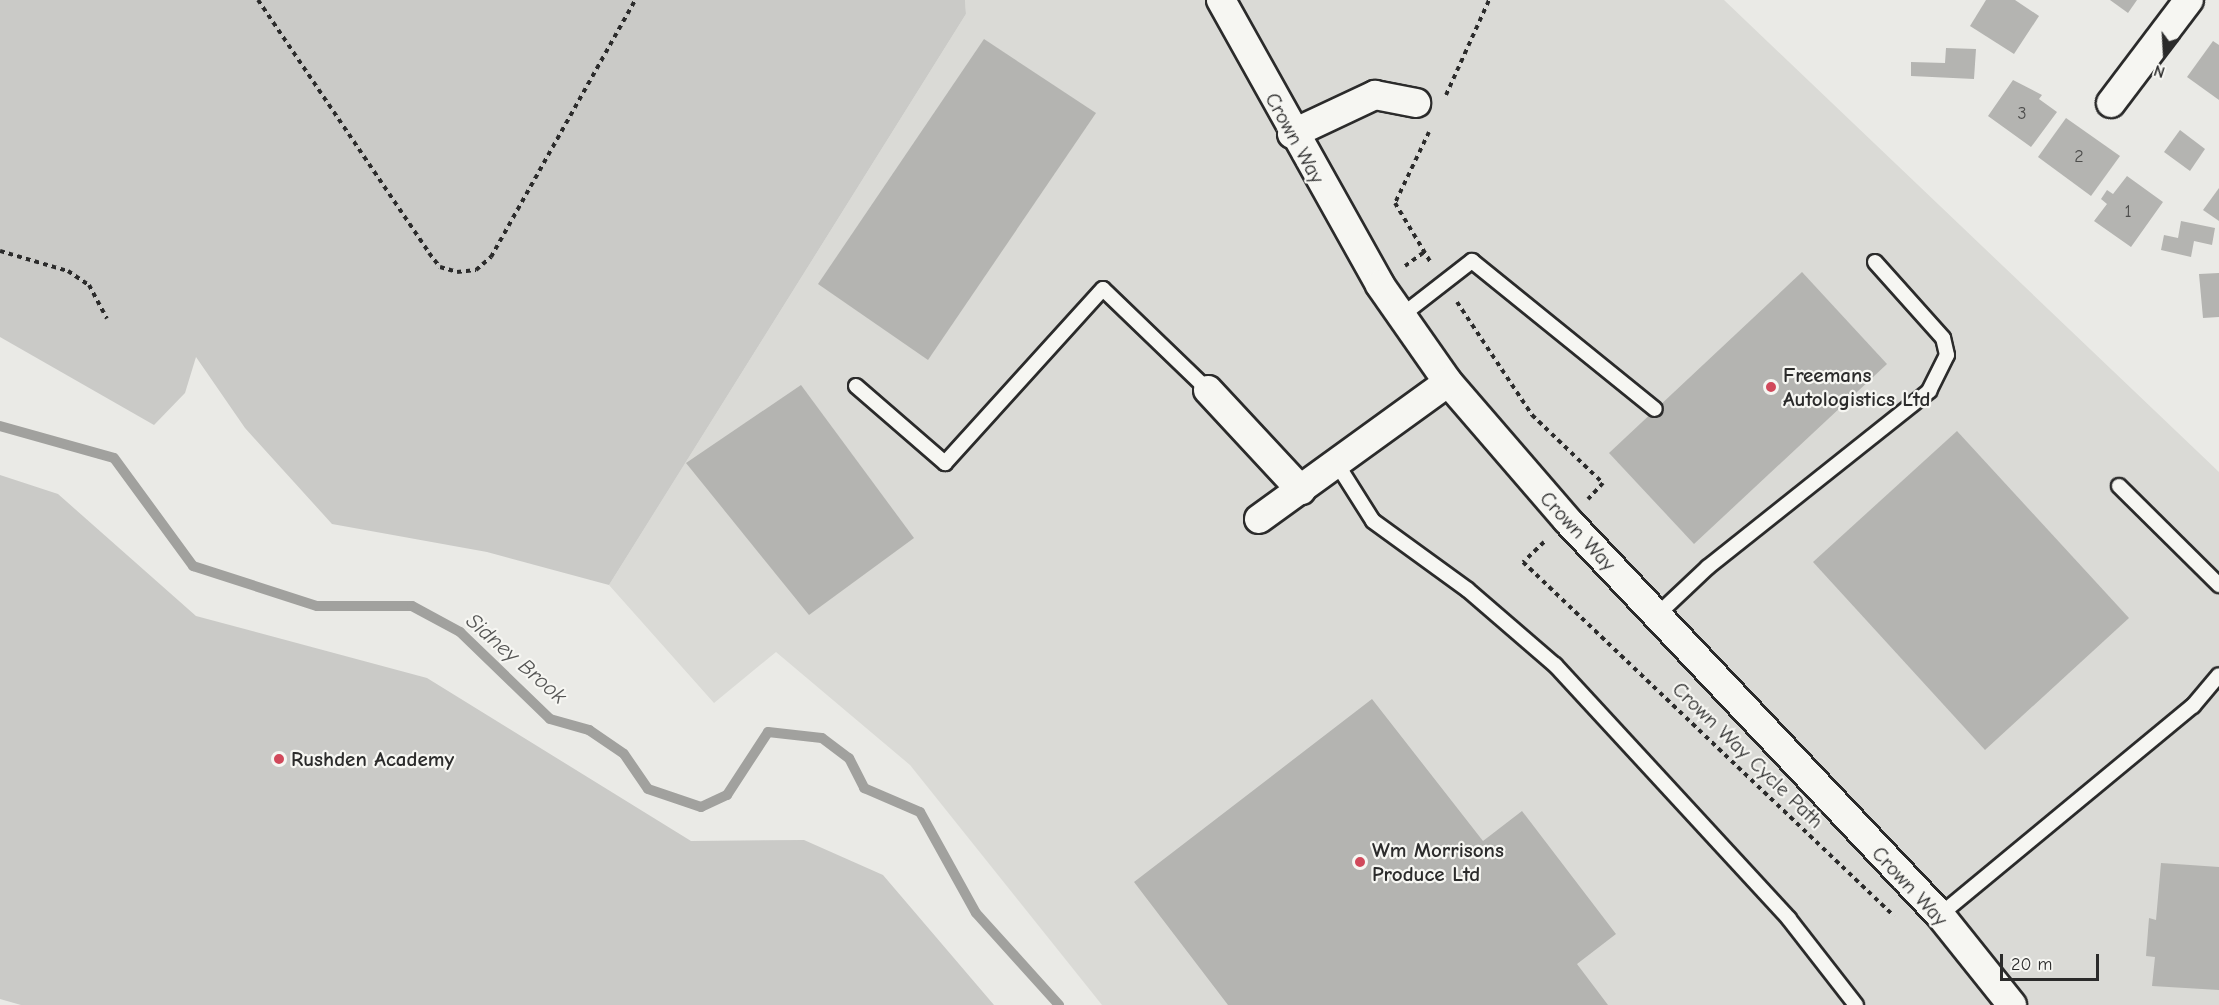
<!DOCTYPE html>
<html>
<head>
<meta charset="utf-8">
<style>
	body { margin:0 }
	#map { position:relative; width:2219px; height:1005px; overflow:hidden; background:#eaeae6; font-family:"Comic Neue",sans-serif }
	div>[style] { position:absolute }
	.built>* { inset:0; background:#dadad6 }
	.green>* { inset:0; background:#cacac7 }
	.stream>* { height:10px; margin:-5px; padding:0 5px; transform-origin:5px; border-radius:5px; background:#a1a19e }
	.building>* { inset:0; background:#b4b4b1 }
	.path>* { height:4px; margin-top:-2px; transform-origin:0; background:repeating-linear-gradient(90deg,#2b2b2b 0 4.5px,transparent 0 9px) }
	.roads { filter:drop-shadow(2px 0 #2b2b2b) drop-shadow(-2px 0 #2b2b2b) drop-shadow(0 2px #2b2b2b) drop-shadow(0 -2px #2b2b2b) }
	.lane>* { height:14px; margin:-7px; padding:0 7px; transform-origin:7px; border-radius:7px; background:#f6f6f2 }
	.street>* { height:28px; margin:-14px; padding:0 14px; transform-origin:14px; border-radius:14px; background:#f6f6f2 }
	.dots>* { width:16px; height:16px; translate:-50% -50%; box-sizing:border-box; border:3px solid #f6f6f2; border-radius:50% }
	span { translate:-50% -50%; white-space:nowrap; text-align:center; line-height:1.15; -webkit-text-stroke:4.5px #f6f6f2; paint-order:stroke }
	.number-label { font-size:18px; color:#4d4d4c }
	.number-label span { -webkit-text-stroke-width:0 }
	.street-label { font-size:21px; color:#2b2b2b }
	.poi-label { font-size:21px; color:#2b2b2b; font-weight:700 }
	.left { translate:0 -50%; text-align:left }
	.water-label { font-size:22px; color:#545453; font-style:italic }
	.north { position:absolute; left:2135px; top:24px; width:60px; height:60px; -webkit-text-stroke:4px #f6f6f2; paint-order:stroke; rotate:198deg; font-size:16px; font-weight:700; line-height:24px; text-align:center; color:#2b2b2b }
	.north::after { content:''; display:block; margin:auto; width:21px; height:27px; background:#2b2b2b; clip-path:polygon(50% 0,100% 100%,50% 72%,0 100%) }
	.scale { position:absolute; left:2000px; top:954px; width:99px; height:27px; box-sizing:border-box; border:3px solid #2b2b2b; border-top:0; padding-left:8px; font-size:18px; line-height:21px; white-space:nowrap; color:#2b2b2b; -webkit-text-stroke:4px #f6f6f2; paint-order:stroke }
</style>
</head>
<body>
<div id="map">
	<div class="built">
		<i style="clip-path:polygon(965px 0,1724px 0,2219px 472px,2219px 1005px,1102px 1005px,910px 765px,776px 652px,714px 703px,609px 585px,966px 14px)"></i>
	</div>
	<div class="green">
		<i style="clip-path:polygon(0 0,965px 0,966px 14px,609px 585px,487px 552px,332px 524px,245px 428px,196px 357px,185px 393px,154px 425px,0 337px)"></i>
		<i style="clip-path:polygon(0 475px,58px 494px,196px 616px,427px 678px,691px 841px,804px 840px,883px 875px,994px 1005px,21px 1005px,0 999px)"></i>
	</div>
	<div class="stream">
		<i style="left:0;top:426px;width:118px;rotate:15.7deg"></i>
		<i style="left:114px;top:458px;width:134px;rotate:53.8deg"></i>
		<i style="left:193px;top:566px;width:130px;rotate:17.9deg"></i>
		<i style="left:317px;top:606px;width:95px"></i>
		<i style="left:412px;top:606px;width:55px;rotate:28.4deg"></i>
		<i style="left:460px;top:632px;width:125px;rotate:44deg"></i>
		<i style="left:550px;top:719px;width:41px;rotate:15.8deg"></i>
		<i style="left:589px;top:730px;width:42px;rotate:34.4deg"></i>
		<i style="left:624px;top:754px;width:42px;rotate:55.6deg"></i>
		<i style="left:648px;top:789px;width:56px;rotate:18.8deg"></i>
		<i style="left:701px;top:807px;width:29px;rotate:-25deg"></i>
		<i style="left:727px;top:795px;width:75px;rotate:-56.9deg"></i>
		<i style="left:768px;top:732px;width:54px;rotate:6.3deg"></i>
		<i style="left:822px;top:738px;width:34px;rotate:37deg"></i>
		<i style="left:849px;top:758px;width:34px;rotate:63deg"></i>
		<i style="left:864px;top:788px;width:61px;rotate:23.2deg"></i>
		<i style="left:920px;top:812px;width:115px;rotate:61deg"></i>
		<i style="left:976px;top:913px;width:124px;rotate:47.9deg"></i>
	</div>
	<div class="building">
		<i style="clip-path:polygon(1986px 0,2015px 0,2039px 16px,2014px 54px,1970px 26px)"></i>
		<i style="clip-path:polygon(2110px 0,2137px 0,2128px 13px)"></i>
		<i style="clip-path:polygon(984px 39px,1096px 113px,928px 360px,818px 284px)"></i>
		<i style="clip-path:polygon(2213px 41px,2219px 45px,2219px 100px,2187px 77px)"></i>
		<i style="clip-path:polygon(1946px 48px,1976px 49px,1974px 79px,1911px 76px,1911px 62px,1945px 63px)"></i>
		<i style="clip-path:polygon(2013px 80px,2042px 95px,2039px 99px,2057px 112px,2031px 147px,1988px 116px)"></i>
		<i style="clip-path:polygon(2066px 118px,2120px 156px,2091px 196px,2038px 157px)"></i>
		<i style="clip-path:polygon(2180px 130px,2205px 149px,2190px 171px,2164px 152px)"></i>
		<i style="clip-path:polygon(2127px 176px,2163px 202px,2131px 247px,2094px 221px,2107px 204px,2101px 199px,2107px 190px,2113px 194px)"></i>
		<i style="clip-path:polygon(2219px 188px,2219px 221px,2203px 210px)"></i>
		<i style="clip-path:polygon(2181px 221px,2215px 228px,2212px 245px,2194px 241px,2191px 257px,2161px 250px,2164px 235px,2178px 238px)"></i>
		<i style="clip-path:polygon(1802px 272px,1887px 364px,1694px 544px,1609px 453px)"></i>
		<i style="clip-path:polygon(2219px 273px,2219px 317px,2203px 318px,2199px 274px)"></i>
		<i style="clip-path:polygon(801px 385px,914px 538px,809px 615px,686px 463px)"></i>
		<i style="clip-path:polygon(1957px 431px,2129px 618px,1985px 750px,1813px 562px)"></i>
		<i style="clip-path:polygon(1372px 699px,1483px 841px,1522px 811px,1616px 934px,1577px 964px,1608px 1005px,1228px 1005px,1134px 882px)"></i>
		<i style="clip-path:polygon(2161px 863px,2219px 867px,2219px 990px,2152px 986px,2155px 957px,2146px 956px,2149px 918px,2156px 920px)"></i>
	</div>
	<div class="path">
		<i style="left:258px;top:0;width:305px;rotate:55.9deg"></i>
		<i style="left:429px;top:253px;width:18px;rotate:52deg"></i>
		<i style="left:440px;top:267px;width:18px;rotate:16deg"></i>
		<i style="left:457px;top:272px;width:19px;rotate:-6deg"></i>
		<i style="left:476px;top:270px;width:20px;rotate:-41deg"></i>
		<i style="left:491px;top:257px;width:295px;rotate:-60.7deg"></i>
		<i style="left:1446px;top:95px;width:104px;rotate:-65.6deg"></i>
		<i style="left:1429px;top:132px;width:79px;rotate:115.6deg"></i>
		<i style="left:1395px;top:203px;width:70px;rotate:59deg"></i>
		<i style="left:0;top:251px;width:71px;rotate:16.4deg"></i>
		<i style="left:68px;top:271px;width:25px;rotate:34deg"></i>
		<i style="left:89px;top:285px;width:38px;rotate:62deg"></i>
		<i style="left:1405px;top:266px;width:24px;rotate:-36deg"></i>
		<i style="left:1457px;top:302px;width:136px;rotate:56.4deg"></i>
		<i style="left:1532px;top:415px;width:98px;rotate:43.8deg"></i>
		<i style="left:1603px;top:483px;width:22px;rotate:133deg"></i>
		<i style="left:1544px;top:542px;width:29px;rotate:136deg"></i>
		<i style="left:1523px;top:562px;width:513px;rotate:43.66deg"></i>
	</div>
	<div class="roads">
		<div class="lane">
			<i style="left:1401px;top:316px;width:90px;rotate:-37.8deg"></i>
			<i style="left:1472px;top:261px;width:235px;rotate:39deg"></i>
			<i style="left:856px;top:386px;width:118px;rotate:40.9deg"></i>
			<i style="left:945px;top:463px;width:235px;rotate:-47.8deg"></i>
			<i style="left:1103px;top:289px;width:146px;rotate:43.9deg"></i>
			<i style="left:1337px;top:464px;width:67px;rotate:57.7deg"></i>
			<i style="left:1373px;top:521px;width:117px;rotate:36deg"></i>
			<i style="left:1468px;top:590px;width:115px;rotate:40.8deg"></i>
			<i style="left:1555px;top:665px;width:345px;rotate:47.3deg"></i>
			<i style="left:1789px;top:919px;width:109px;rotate:52.1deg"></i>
			<i style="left:2119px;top:486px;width:141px;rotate:44.7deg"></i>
			<i style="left:1656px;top:616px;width:71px;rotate:-43.3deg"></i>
			<i style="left:1708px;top:567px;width:283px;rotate:-38.5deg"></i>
			<i style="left:1929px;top:391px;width:40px;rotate:-63.4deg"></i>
			<i style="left:1947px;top:355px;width:17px;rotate:-103deg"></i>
			<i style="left:1943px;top:338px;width:102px;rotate:-131.8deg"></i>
			<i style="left:1940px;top:915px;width:328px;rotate:-39.6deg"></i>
			<i style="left:2193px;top:706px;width:40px;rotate:-50deg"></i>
		</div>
		<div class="street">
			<i style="left:1221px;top:0;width:326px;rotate:60.8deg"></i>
			<i style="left:1380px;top:285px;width:118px;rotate:55deg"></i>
			<i style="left:1448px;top:382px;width:182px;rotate:49.2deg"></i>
			<i style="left:1567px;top:520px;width:543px;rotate:46.64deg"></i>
			<i style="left:1940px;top:915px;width:115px;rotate:51.3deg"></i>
			<i style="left:2111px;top:103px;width:129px;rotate:-52.9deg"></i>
			<i style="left:1292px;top:134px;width:92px;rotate:-25.2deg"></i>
			<i style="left:1375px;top:95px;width:42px;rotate:11deg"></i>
			<i style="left:1208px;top:390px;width:137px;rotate:47.1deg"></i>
			<i style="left:1259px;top:519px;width:233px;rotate:-35.9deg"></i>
		</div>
	</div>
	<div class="dots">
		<i style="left:1771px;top:387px;background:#d1495b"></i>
		<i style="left:279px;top:759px;background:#d1495b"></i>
		<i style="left:1360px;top:862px;background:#d1495b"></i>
	</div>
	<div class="number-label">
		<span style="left:2022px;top:114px">3</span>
		<span style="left:2079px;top:157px">2</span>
		<span style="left:2128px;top:212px">1</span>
	</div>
	<div class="street-label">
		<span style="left:1295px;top:138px;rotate:61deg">Crown Way</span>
		<span style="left:1578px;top:531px;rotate:47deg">Crown Way</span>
		<span style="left:1748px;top:755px;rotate:44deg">Crown Way Cycle Path</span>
		<span style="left:1910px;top:886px;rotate:47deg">Crown Way</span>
	</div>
	<div class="poi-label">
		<span class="left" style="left:1783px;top:387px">Freemans<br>Autologistics Ltd</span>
		<span class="left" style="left:291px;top:759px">Rushden Academy</span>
		<span class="left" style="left:1372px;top:862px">Wm Morrisons<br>Produce Ltd</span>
	</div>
	<div class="water-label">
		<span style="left:516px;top:659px;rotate:41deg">Sidney Brook</span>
	</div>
	<div class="north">N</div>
	<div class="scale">20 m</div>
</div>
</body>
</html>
